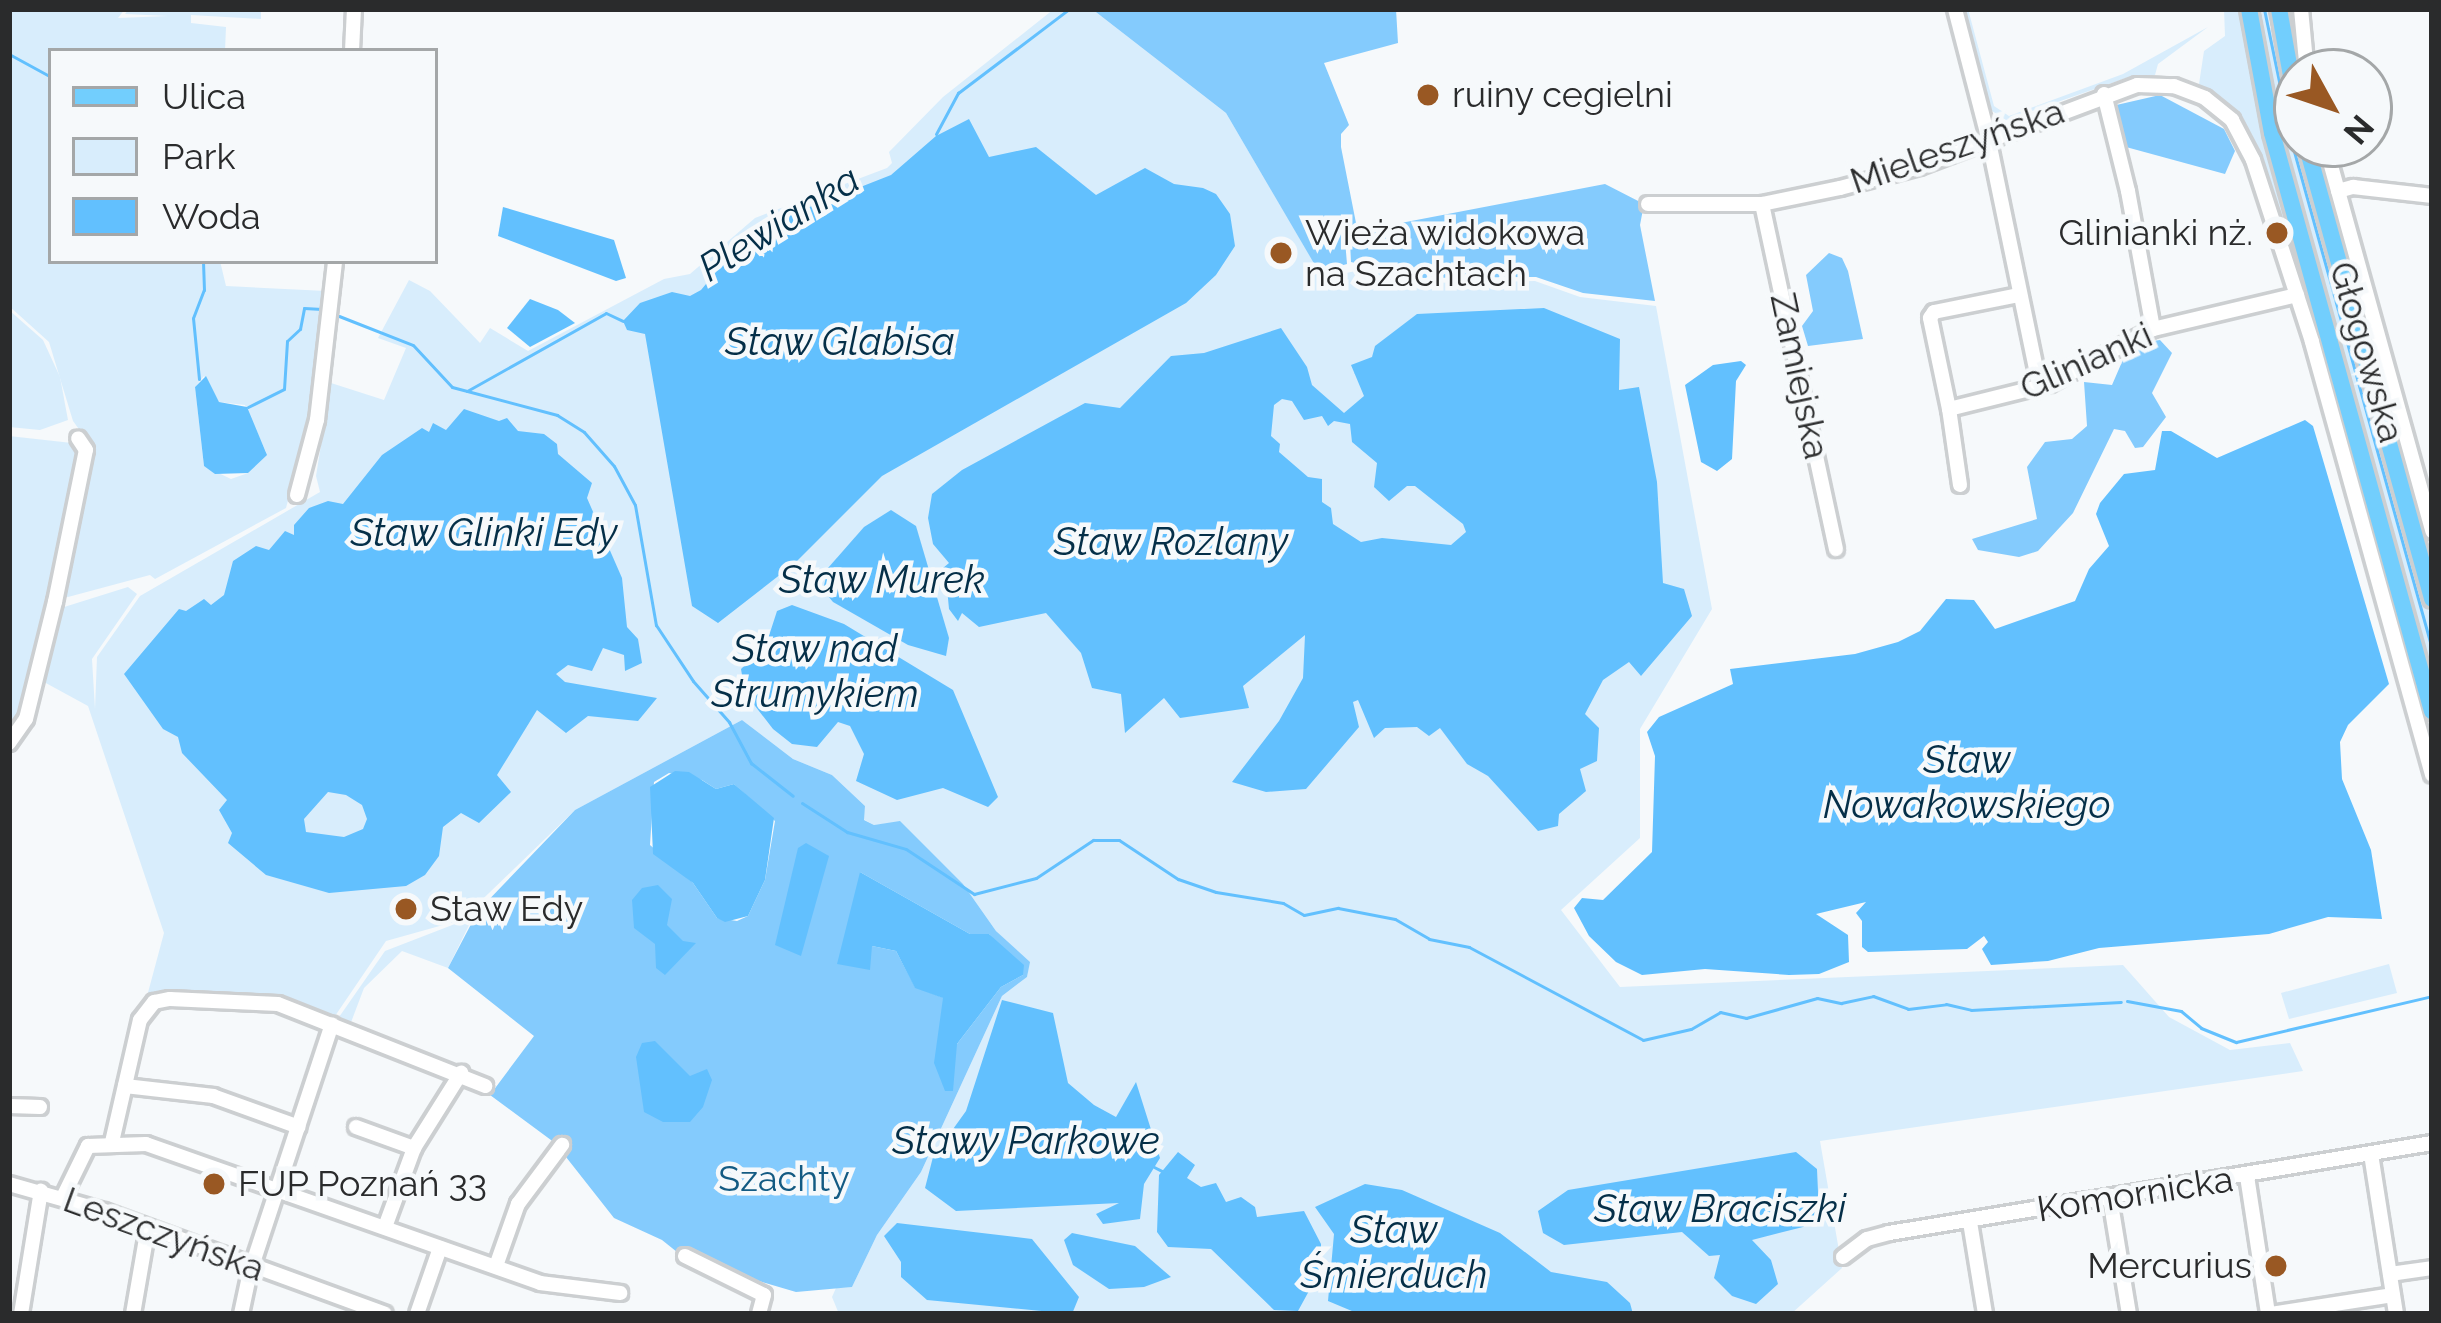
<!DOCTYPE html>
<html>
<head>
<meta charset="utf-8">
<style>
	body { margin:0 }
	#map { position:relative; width:2441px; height:1323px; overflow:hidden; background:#f6f9fb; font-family:Raleway,sans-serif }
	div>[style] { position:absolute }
	.green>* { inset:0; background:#d8edfc }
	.forest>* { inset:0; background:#84cbfd }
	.water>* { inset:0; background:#62c0fe }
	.stream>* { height:3px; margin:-1.5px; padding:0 1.5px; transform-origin:1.5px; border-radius:1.5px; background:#62c0fe }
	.roads { filter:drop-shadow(3px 0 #cccfd1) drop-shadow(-3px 0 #cccfd1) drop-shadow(0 3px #cccfd1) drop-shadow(0 -3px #cccfd1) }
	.minor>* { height:14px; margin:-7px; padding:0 7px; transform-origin:7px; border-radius:7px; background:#fff }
	.major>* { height:16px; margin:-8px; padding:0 8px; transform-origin:8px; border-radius:8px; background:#72cefd }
	.dots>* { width:33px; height:33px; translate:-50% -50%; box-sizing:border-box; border:6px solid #f6f9fb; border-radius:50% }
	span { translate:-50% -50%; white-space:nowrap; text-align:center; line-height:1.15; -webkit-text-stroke:9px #f6f9fb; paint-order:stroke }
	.poi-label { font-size:36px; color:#2a2b2c }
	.left { translate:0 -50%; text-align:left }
	.right { translate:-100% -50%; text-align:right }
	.street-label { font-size:36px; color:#2a2b2c }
	.park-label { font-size:36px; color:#145b83 }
	.water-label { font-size:39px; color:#052f48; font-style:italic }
	.frame { position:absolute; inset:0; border:12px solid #2a2b2c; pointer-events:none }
	.legend { position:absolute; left:48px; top:48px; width:390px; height:216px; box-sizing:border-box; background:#f6f9fb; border:3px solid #a4a7a8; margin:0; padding:15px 21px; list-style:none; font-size:36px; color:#2a2b2c }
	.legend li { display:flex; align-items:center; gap:24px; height:60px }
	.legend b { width:60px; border:3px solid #a4a7a8 }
	.north { position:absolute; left:2273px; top:48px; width:120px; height:120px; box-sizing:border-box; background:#f6f9fb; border:3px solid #a4a7a8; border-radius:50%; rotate:130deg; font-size:33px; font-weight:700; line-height:48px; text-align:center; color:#2a2b2c }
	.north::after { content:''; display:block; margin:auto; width:42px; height:54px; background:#995823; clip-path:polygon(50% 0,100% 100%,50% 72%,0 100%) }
</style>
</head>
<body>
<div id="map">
	<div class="green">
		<i style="clip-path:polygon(evenodd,9px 9px,125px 9px,118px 18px,168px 16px,125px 14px,129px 9px,261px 9px,261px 19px,191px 15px,191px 23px,226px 27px,225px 51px,51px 51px,51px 261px,220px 261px,226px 286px,326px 291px,313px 407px,286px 508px,155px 579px,150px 575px,68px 597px,63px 595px,86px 439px,73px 421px,49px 342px,9px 306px,9px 9px,204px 376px,219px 402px,245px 405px,266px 452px,248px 473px,231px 479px,204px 466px,195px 387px,204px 376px)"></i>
		<i style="clip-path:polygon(1054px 9px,1092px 9px,1226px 113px,1323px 278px,1365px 269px,1423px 283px,1535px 281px,1580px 297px,1656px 306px,1712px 609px,1640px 729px,1640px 838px,1561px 910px,1620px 987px,2123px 965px,2169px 1017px,2230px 1050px,2290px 1043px,2303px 1071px,1820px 1141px,1842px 1268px,1791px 1314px,839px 1314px,832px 1297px,836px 1288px,852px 1287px,877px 1235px,921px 1172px,1002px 996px,1027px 977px,1029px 963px,996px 931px,963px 884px,900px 822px,874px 825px,863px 819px,865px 806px,832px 775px,793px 759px,742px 720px,575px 810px,461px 920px,386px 941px,333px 1019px,301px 1008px,163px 996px,146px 1000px,164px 933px,88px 706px,44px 682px,34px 702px,61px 608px,128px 587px,137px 594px,92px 659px,95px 709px,97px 657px,140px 596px,320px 492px,316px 476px,331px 383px,384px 400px,406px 348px,378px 338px,409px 280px,430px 291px,480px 343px,490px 328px,528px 351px,664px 279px,690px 274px,755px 218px,887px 168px,892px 163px,889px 152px,943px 97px)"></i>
		<i style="clip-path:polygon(1963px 9px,1968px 9px,1994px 106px,2009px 116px,2123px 74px,2208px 27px,2158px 64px,2155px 75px,2126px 78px,2006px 120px,1989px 109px)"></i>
		<i style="clip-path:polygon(2224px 9px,2240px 9px,2259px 120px,2432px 756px,2259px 152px,2239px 114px,2199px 84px,2204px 51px,2225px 36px)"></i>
		<i style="clip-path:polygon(2261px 9px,2268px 9px,2270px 28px,2275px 28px,2297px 144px,2432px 622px,2432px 687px,2278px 132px,2259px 33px,2264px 29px)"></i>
		<i style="clip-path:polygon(9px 310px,43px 340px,60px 377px,68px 420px,40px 430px,9px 427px)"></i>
		<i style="clip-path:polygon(9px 436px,81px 444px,51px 603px,20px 727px,9px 738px)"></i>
		<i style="clip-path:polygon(473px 917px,448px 968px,402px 951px,364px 988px,350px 1025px,337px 1020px,385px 951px)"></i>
		<i style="clip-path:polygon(2389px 964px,2397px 993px,2289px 1019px,2281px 993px)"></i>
	</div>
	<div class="forest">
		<i style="clip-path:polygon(1092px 9px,1396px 9px,1398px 43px,1324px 63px,1349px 125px,1341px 134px,1341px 147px,1356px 223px,1345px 240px,1347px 264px,1319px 272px,1226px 113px)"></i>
		<i style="clip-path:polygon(2160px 95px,2224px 129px,2235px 151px,2225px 174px,2126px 147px,2112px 106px)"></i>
		<i style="clip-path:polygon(1605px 184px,1644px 204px,1640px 225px,1655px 301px,1583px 293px,1536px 277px,1417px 278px,1351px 262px,1350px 242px,1359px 231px)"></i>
		<i style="clip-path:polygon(1829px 253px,1842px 258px,1848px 271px,1863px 339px,1808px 346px,1802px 326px,1813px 311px,1806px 275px)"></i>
		<i style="clip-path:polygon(2160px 340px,2172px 353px,2152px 393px,2166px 417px,2143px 447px,2135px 448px,2125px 431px,2114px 429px,2073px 513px,2038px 551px,2019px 557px,1978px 550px,1972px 539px,2037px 519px,2027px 467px,2045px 442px,2072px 439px,2087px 426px,2084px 382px,2112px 385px,2125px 355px,2140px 343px)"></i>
		<i style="clip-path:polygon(evenodd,742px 720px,793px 759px,832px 775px,865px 806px,864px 820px,874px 825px,900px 821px,963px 884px,996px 931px,1030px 962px,1027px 977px,1002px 996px,921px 1172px,877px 1235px,852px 1287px,796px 1292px,687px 1260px,662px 1240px,614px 1218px,555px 1143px,490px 1095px,534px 1036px,448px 968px,478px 911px,575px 810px,742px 720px,669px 773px,702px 780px,716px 789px,734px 784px,775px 821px,765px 880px,748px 916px,737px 921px,717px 918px,693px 883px,650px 845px,654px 782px,669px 773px,742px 720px,860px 872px,970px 934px,989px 934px,1023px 975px,1001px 987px,957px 1044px,940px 1030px,944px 998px,915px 987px,896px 951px,872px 946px,860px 872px)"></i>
	</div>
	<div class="water">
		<i style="clip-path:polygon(969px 119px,989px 157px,1036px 147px,1096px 195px,1145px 168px,1174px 184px,1203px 188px,1216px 194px,1230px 214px,1235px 246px,1216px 275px,1186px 303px,882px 476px,795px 563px,718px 623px,692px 606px,645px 334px,627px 330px,623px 321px,640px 303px,672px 292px,690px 296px,701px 290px,751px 230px,891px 175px,936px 136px)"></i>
		<i style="clip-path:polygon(503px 207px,614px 240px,626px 278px,616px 281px,498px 236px)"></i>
		<i style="clip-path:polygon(530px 299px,558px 310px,575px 323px,530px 347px,507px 328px)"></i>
		<i style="clip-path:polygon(evenodd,1544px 308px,1620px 339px,1619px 390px,1639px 387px,1657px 482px,1663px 583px,1684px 589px,1692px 616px,1641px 676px,1629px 662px,1603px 680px,1585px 714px,1599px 728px,1597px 761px,1580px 769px,1586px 791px,1559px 814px,1558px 826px,1538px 831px,1488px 776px,1467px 764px,1440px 728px,1429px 736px,1417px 727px,1385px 728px,1374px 738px,1358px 700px,1353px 702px,1359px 727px,1306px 789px,1266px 792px,1232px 782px,1279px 721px,1303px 678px,1305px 635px,1243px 686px,1249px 708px,1180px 718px,1164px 698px,1125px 733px,1121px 694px,1092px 688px,1081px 653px,1046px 613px,979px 627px,962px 613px,958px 621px,949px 609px,947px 588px,937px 573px,949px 563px,933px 544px,928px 518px,932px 494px,962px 470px,1085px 403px,1120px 408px,1171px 356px,1204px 353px,1281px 328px,1307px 367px,1312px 385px,1344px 413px,1364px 396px,1351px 365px,1372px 357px,1375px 346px,1417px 314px,1544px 308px,1282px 399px,1292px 401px,1304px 420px,1322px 416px,1328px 426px,1334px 421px,1350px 424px,1352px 442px,1377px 463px,1374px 487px,1389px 501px,1407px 486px,1415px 486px,1463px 524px,1466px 532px,1451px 545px,1382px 538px,1361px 542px,1333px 524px,1331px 508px,1322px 502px,1322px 479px,1308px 477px,1279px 452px,1280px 444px,1271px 436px,1274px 405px,1282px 399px)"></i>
		<i style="clip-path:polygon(1741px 361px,1746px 365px,1736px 381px,1732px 459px,1717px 471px,1701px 462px,1685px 385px,1713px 365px)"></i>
		<i style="clip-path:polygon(206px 376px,219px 402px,247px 407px,267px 455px,248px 473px,215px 474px,204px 466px,195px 387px)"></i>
		<i style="clip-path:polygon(evenodd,464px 409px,499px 421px,507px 418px,518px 431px,544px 434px,557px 444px,558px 454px,592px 483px,587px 498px,622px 578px,627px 627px,638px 639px,642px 663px,625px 671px,624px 655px,603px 648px,592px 671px,568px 665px,556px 674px,565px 682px,657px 698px,638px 721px,588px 716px,566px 733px,537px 710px,497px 775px,511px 792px,479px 823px,461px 813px,443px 827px,439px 856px,425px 875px,406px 886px,329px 893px,266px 875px,228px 843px,232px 833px,219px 810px,227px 800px,182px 753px,178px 737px,163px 729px,124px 674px,179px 609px,186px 611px,204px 599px,211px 605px,224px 595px,233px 561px,256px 546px,269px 550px,285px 531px,294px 535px,294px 525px,309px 508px,328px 501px,343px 504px,382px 455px,422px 428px,429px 432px,433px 423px,446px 430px,464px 409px,328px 792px,346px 795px,362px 805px,367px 819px,363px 829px,344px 837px,306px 832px,304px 819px,328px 792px)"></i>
		<i style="clip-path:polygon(2305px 420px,2313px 426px,2389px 684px,2348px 725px,2340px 742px,2342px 779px,2371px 850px,2382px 919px,2328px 917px,2269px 934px,2099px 948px,2048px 961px,1991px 965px,1982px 949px,1988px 942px,1984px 936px,1967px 949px,1868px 952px,1862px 947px,1862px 921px,1856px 913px,1866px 902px,1816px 914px,1848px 935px,1849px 962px,1819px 974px,1789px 975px,1705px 969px,1642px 975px,1616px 962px,1589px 936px,1574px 908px,1582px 898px,1603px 900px,1652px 852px,1655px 756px,1647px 732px,1659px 717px,1733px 684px,1730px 669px,1855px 654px,1898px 642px,1920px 631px,1946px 599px,1974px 600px,1995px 629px,2075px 601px,2089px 569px,2109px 546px,2096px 514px,2100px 503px,2124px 474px,2155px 470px,2162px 431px,2171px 431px,2217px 458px)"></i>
		<i style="clip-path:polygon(891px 510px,916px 526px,949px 638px,946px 656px,908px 645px,833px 602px,823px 590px,828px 568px,864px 527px)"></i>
		<i style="clip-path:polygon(792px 605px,844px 624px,953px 690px,998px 797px,988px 807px,943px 788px,897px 800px,856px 781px,864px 754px,850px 726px,838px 722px,817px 747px,792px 744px,773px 729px,745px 693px,741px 669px,766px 645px,777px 611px)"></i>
		<i style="clip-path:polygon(675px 771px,689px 772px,716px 789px,734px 784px,774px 818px,765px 880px,748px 916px,725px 922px,717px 918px,693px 883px,653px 854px,650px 787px)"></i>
		<i style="clip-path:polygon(806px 843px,829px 856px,801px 956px,775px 945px,798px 848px)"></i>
		<i style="clip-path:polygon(860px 872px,970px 934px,989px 934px,1024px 965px,1023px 975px,1001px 987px,957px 1044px,953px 1091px,945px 1091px,934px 1063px,943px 998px,915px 988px,896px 951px,872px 946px,870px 970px,837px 964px)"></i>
		<i style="clip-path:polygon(658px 885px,672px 899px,667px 925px,683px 941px,696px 943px,665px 975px,656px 968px,655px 944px,634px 928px,632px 900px,642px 888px)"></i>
		<i style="clip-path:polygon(1002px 1000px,1053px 1013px,1068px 1083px,1094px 1105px,1116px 1117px,1136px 1082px,1160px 1158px,1144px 1184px,1140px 1219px,1103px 1224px,1096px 1214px,1119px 1203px,956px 1211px,925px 1188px,933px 1157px,966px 1111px)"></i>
		<i style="clip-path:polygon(655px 1041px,690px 1076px,707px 1069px,712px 1080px,703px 1107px,690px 1122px,663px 1122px,644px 1112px,636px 1057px,642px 1043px)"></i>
		<i style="clip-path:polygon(1178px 1152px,1195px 1165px,1187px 1178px,1201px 1187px,1216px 1183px,1226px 1202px,1241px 1197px,1255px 1207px,1257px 1217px,1304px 1211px,1321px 1244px,1321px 1269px,1298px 1311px,1274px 1310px,1211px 1249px,1168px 1247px,1157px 1232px,1159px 1175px)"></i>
		<i style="clip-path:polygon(1796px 1152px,1817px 1169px,1819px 1214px,1803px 1227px,1752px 1240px,1771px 1260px,1778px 1284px,1756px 1304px,1732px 1296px,1714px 1278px,1720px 1255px,1709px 1256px,1682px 1232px,1564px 1245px,1543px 1233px,1538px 1211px,1568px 1190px)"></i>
		<i style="clip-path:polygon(1365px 1184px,1402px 1190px,1500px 1233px,1551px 1272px,1607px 1282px,1630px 1303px,1633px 1314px,1359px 1314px,1328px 1301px,1334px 1234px,1315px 1207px)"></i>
		<i style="clip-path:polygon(897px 1223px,1032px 1239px,1079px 1297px,1072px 1314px,927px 1300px,901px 1277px,901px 1262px,884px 1236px)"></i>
		<i style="clip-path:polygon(1072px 1233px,1135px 1246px,1171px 1277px,1144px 1287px,1109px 1289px,1073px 1265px,1064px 1240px)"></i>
	</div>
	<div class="stream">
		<i style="left:2264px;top:9px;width:138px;rotate:78.3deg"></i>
		<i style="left:2292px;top:144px;width:524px;rotate:74.51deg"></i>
		<i style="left:9px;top:54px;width:48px;rotate:28.7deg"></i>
		<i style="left:936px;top:134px;width:47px;rotate:-61.8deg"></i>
		<i style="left:958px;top:93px;width:139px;rotate:-37.1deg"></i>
		<i style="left:339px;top:316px;width:79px;rotate:21.4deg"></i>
		<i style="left:413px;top:345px;width:57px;rotate:47.1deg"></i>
		<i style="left:452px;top:387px;width:109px;rotate:14.9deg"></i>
		<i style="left:557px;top:415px;width:32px;rotate:32deg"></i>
		<i style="left:584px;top:432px;width:45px;rotate:48.6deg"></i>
		<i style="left:614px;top:466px;width:44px;rotate:61.7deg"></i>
		<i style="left:635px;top:505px;width:122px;rotate:80.1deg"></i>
		<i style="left:656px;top:625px;width:67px;rotate:56.5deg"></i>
		<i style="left:693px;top:681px;width:55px;rotate:48.7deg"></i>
		<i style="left:729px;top:722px;width:47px;rotate:61.8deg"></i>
		<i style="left:751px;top:763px;width:53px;rotate:38.2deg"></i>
		<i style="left:199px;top:379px;width:61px;rotate:-95.6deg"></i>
		<i style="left:193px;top:318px;width:30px;rotate:-69deg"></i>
		<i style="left:204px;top:290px;width:29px;rotate:-92deg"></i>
		<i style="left:467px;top:391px;width:159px;rotate:-29.3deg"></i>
		<i style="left:606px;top:313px;width:19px;rotate:25deg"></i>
		<i style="left:248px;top:407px;width:40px;rotate:-26.6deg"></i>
		<i style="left:284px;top:389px;width:48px;rotate:-86.4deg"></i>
		<i style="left:287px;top:341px;width:18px;rotate:-43deg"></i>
		<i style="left:300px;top:329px;width:21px;rotate:-79deg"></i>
		<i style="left:304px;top:308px;width:18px;rotate:3deg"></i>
		<i style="left:802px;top:803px;width:54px;rotate:32.8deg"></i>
		<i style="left:847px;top:832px;width:61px;rotate:16.1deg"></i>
		<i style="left:906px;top:849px;width:82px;rotate:33.5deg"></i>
		<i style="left:974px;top:894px;width:64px;rotate:-14.5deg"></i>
		<i style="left:1036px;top:878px;width:69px;rotate:-33.7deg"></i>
		<i style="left:1093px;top:840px;width:26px"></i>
		<i style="left:1119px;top:840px;width:71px;rotate:33.5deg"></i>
		<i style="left:1178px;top:879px;width:40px;rotate:18.9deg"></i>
		<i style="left:1216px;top:892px;width:68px;rotate:9.3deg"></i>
		<i style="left:1283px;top:903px;width:24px;rotate:30deg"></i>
		<i style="left:1304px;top:915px;width:35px;rotate:-12deg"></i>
		<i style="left:1338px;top:908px;width:58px;rotate:10.9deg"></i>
		<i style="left:1395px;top:919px;width:39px;rotate:30deg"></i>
		<i style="left:1429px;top:939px;width:41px;rotate:11.3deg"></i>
		<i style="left:1469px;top:947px;width:197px;rotate:28.1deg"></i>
		<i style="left:1643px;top:1040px;width:49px;rotate:-12.9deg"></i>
		<i style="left:1691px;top:1029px;width:34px;rotate:-30deg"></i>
		<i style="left:1720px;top:1012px;width:27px;rotate:13deg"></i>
		<i style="left:1746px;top:1018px;width:74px;rotate:-15.7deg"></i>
		<i style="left:1817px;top:998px;width:25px;rotate:12deg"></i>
		<i style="left:1841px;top:1003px;width:33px;rotate:-12deg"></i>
		<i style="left:1873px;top:996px;width:37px;rotate:20deg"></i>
		<i style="left:1908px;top:1009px;width:38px;rotate:-7deg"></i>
		<i style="left:1946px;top:1004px;width:26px;rotate:13deg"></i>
		<i style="left:1971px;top:1010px;width:150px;rotate:-3.1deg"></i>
		<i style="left:2127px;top:1001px;width:55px;rotate:10.5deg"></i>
		<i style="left:2181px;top:1011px;width:26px;rotate:40deg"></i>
		<i style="left:2201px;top:1028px;width:38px;rotate:22deg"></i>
		<i style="left:2236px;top:1042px;width:201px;rotate:-13.2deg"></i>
		<i style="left:1154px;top:1167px;width:9px;rotate:27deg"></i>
	</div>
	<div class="roads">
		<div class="minor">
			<i style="left:1955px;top:9px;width:132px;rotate:75.5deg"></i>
			<i style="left:1988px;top:137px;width:255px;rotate:78.3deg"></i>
			<i style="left:2301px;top:9px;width:63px;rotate:84.6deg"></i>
			<i style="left:352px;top:51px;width:42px;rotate:-87.3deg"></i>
			<i style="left:2104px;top:94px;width:100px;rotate:76.1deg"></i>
			<i style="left:2128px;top:191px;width:140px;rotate:79.7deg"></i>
			<i style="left:2325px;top:144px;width:402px;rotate:74.5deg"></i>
			<i style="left:2338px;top:191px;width:16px;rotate:-15deg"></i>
			<i style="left:2353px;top:187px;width:80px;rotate:6.5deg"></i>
			<i style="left:1648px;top:204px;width:114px"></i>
			<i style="left:1762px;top:204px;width:80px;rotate:-11.6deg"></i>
			<i style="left:1840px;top:188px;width:82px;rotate:-14.9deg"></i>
			<i style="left:1919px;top:167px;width:233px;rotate:-20.6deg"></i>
			<i style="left:2137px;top:85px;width:37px;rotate:2deg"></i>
			<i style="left:2174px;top:86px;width:33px;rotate:21deg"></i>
			<i style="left:2205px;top:98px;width:35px;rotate:39deg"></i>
			<i style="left:2232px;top:120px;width:45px;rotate:62.3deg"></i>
			<i style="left:2253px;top:160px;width:191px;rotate:72deg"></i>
			<i style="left:2312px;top:342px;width:449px;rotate:74.5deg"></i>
			<i style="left:1762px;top:204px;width:353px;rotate:77.9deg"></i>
			<i style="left:1949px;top:409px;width:93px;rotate:-101.8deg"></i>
			<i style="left:1930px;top:318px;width:7px;rotate:-56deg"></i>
			<i style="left:1934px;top:312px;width:87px;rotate:-11.3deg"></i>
			<i style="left:1960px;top:485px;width:77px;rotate:-98.2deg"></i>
			<i style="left:1949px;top:409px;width:104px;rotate:-13.9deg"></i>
			<i style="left:2050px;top:384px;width:117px;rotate:-28.1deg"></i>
			<i style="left:2153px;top:329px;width:148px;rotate:-13.3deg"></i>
			<i style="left:297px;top:495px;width:78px;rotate:-75.1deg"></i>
			<i style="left:317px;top:420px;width:160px;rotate:-83.5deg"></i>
			<i style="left:9px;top:743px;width:29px;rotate:-55deg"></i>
			<i style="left:26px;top:719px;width:121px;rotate:-76.1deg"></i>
			<i style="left:55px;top:602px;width:155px;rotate:-78.5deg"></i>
			<i style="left:86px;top:450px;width:14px;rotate:-124deg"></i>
			<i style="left:125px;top:1086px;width:89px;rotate:6.5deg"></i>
			<i style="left:213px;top:1096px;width:91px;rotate:19.8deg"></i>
			<i style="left:9px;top:1106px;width:31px;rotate:2deg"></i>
			<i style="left:356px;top:1127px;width:62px;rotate:19.9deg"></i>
			<i style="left:112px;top:1142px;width:125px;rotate:-77.1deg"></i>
			<i style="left:140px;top:1020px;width:23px;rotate:-52deg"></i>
			<i style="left:154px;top:1002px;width:16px;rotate:-11deg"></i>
			<i style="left:170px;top:999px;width:108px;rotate:2.7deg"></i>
			<i style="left:278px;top:1004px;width:223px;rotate:21.6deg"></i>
			<i style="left:2371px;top:1154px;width:162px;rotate:81.1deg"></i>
			<i style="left:2247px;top:1176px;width:140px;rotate:81.3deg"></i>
			<i style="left:9px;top:1184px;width:99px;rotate:15.9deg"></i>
			<i style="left:104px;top:1211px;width:299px;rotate:20.1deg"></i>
			<i style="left:63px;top:1197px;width:57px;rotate:-63.9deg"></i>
			<i style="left:88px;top:1146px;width:58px;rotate:-2deg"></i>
			<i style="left:146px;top:1144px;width:418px;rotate:19.4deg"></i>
			<i style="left:540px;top:1283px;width:81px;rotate:7.1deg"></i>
			<i style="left:2110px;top:1198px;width:118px;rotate:80.7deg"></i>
			<i style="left:1970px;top:1222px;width:93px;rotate:80.7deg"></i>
			<i style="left:385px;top:1227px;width:84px;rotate:-69.8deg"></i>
			<i style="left:414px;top:1148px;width:89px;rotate:-57.9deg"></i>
			<i style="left:685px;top:1256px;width:88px;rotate:26.3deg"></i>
			<i style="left:764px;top:1295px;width:20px;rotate:105deg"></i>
			<i style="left:1843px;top:1257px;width:30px;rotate:-37deg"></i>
			<i style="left:1867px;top:1239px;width:23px;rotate:-15deg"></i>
			<i style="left:1889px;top:1233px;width:550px;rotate:-9.41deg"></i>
			<i style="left:496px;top:1266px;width:66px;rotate:-70.5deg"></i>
			<i style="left:518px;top:1204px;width:74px;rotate:-53.3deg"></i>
			<i style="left:2390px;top:1274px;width:42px;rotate:-8.1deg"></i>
			<i style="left:21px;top:1314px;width:125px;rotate:-80.8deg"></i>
			<i style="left:133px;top:1314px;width:88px;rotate:-80.2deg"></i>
			<i style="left:241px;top:1314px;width:40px;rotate:-78deg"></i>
			<i style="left:249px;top:1275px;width:264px;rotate:-71.7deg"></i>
			<i style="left:417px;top:1314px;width:70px;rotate:-70.8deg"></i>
			<i style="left:2270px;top:1314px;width:124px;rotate:-8.8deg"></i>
		</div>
		<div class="major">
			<i style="left:2249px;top:9px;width:126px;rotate:79.5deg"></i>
			<i style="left:2272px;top:133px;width:600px;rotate:74.53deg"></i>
			<i style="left:2279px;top:9px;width:102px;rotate:79.8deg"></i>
			<i style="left:2306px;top:144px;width:472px;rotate:74.5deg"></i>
		</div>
	</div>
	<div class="dots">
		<i style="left:1428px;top:95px;background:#995823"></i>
		<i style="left:2277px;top:233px;background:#995823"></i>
		<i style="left:1281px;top:253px;background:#995823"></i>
		<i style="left:406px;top:909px;background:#995823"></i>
		<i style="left:214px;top:1184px;background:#995823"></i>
		<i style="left:2276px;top:1266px;background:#995823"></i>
	</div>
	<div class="poi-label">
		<span class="left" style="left:1452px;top:95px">ruiny cegielni</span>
		<span class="left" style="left:1305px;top:253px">Wieża widokowa<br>na Szachtach</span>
		<span class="right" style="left:2253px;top:233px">Glinianki nż.</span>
		<span class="left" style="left:430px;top:909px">Staw Edy</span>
		<span class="left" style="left:238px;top:1184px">FUP Poznań 33</span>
		<span class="right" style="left:2252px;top:1266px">Mercurius</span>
	</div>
	<div class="street-label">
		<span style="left:1957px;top:146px;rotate:-19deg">Mieleszyńska</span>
		<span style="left:2367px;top:352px;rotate:74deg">Głogowska</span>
		<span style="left:2086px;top:361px;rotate:-24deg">Glinianki</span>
		<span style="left:1800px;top:376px;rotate:78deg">Zamiejska</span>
		<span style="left:2135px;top:1194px;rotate:-9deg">Komornicka</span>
		<span style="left:164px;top:1234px;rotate:20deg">Leszczyńska</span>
	</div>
	<div class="park-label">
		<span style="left:784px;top:1179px">Szachty</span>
	</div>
	<div class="water-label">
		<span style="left:779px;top:223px;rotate:-32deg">Plewianka</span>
		<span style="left:840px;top:341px">Staw Glabisa</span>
		<span style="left:484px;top:532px">Staw Glinki Edy</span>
		<span style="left:1171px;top:541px">Staw Rozlany</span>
		<span style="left:882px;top:579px">Staw Murek</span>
		<span style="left:815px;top:671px">Staw nad<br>Strumykiem</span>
		<span style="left:1967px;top:782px">Staw<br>Nowakowskiego</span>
		<span style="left:1026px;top:1140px">Stawy Parkowe</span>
		<span style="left:1720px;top:1208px">Staw Braciszki</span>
		<span style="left:1394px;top:1252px">Staw<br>Śmierduch</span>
	</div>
	<div class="frame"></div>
	<ul class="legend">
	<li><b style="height:15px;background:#72cefd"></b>Ulica</li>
	<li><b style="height:33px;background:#d8edfc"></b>Park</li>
	<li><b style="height:33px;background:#62c0fe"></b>Woda</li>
	</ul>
	<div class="north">N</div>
</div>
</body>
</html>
